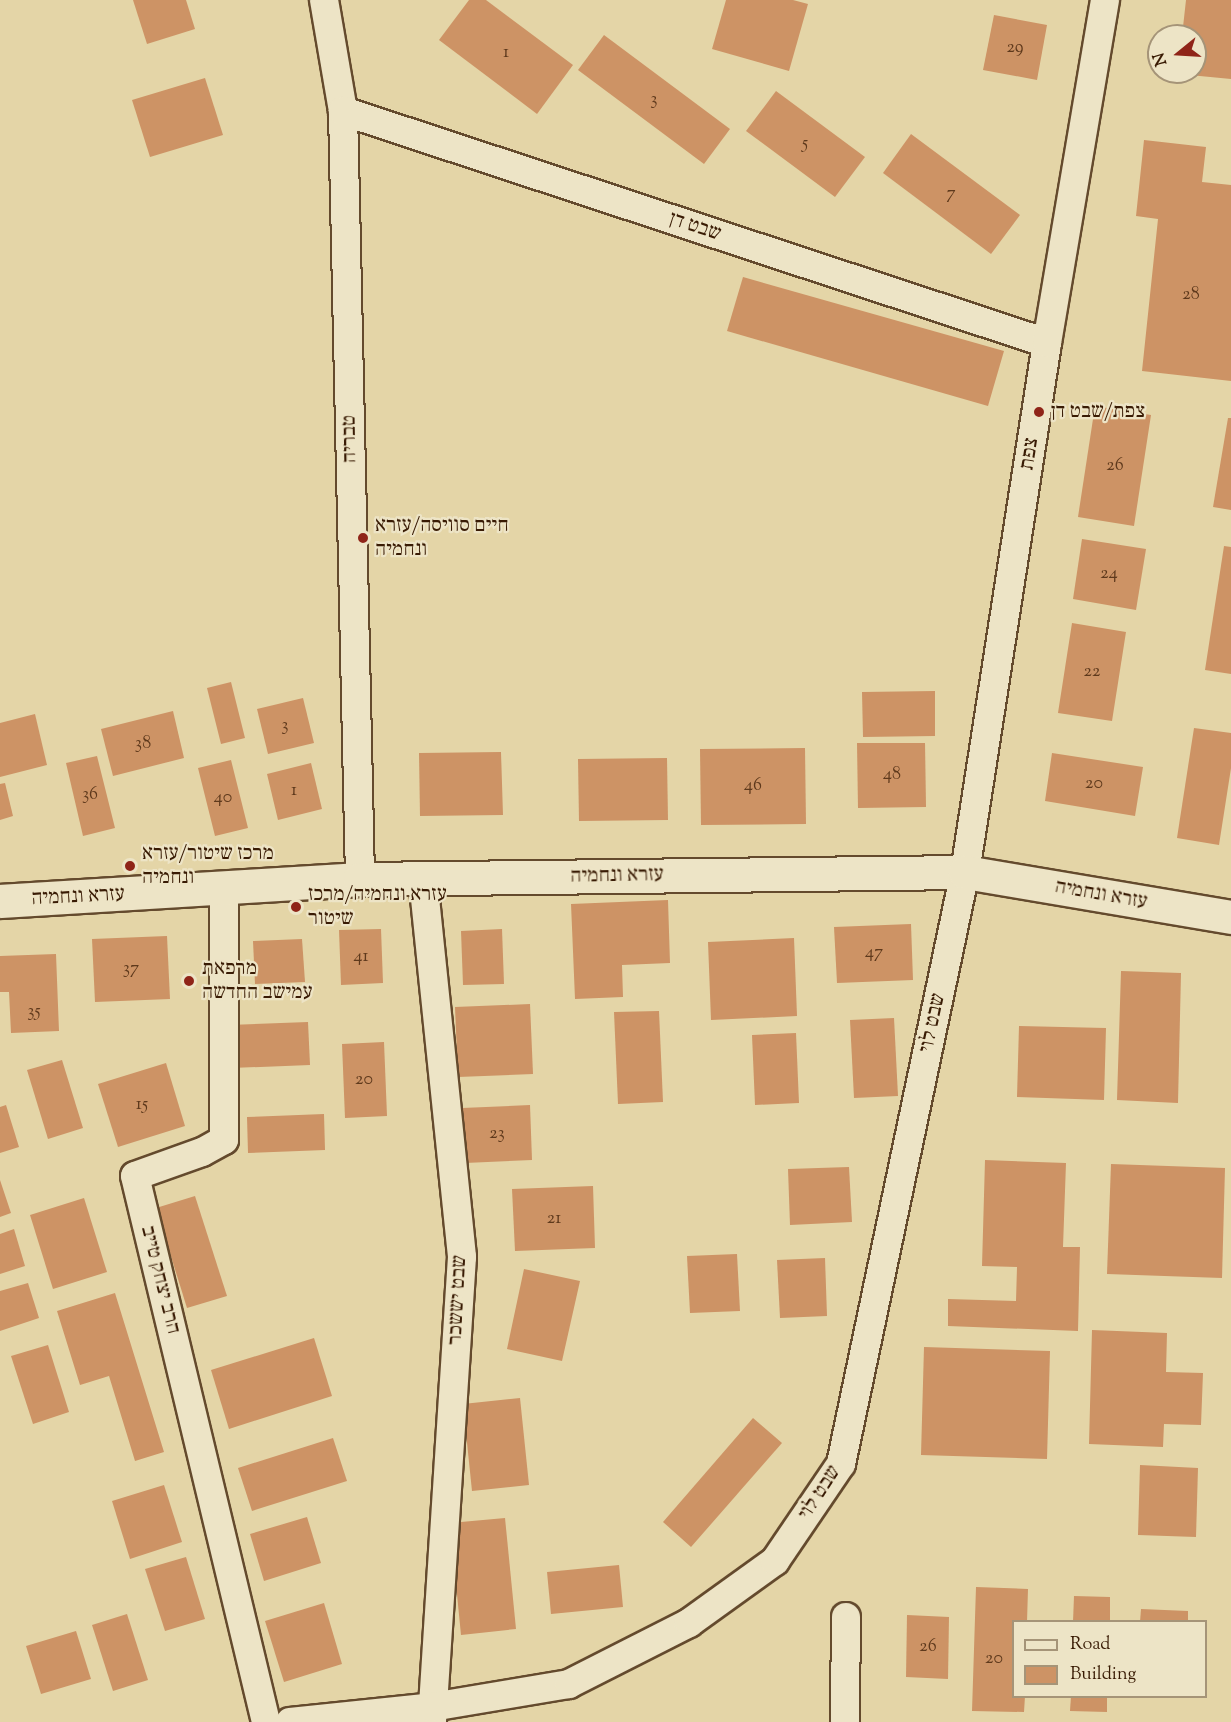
<!DOCTYPE html>
<html>
<head>
<meta charset="utf-8">
<style>
	body { margin:0 }
	#map { position:relative; width:1231px; height:1722px; overflow:hidden; background:#e4d5a7; font-family:"Sorts Mill Goudy","Frank Ruhl Libre",serif }
	div>[style] { position:absolute }
	.building>* { inset:0; background:#cd9365 }
	.roads { filter:drop-shadow(2px 0 #644a2d) drop-shadow(-2px 0 #644a2d) drop-shadow(0 2px #644a2d) drop-shadow(0 -2px #644a2d) }
	.street>* { height:28px; margin:-14px; padding:0 14px; transform-origin:14px; border-radius:14px; background:#ede4c6 }
	.secondary>* { height:33px; margin:-16.5px; padding:0 16.5px; transform-origin:16.5px; border-radius:16.5px; background:#ede4c6 }
	.dots>* { width:16px; height:16px; translate:-50% -50%; box-sizing:border-box; border:3px solid #ede4c6; border-radius:50% }
	span { translate:-50% -50%; white-space:nowrap; text-align:center; line-height:1.15; -webkit-text-stroke:4.5px #ede4c6; paint-order:stroke }
	.number-label { font-size:18px; color:#5e391c }
	.number-label span { -webkit-text-stroke-width:0 }
	.street-label { font-size:21px; color:#391b04 }
	.poi-label { font-size:21px; color:#391b04 }
	.left { translate:0 -50%; text-align:left }
	.legend { position:absolute; left:1012px; top:1620px; width:195px; height:78px; box-sizing:border-box; background:#ede4c6; border:2px solid #a59478; margin:0; padding:8px 10px; list-style:none; font-size:18px; color:#391b04 }
	.legend li { display:flex; align-items:center; gap:12px; height:30px }
	.legend b { width:30px; border:2px solid #a59478 }
	.north { position:absolute; left:1147px; top:24px; width:60px; height:60px; box-sizing:border-box; background:#ede4c6; border:2px solid #a59478; border-radius:50%; rotate:252deg; font-size:16px; font-weight:700; line-height:24px; text-align:center; color:#391b04 }
	.north::after { content:''; display:block; margin:auto; width:21px; height:27px; background:#8f2418; clip-path:polygon(50% 0,100% 100%,50% 72%,0 100%) }
</style>
</head>
<body>
<div id="map">
	<div class="building">
		<i style="clip-path:polygon(133px 0,186px 0,195px 29px,147px 44px)"></i>
		<i style="clip-path:polygon(469px 0,486px 0,573px 65px,537px 114px,439px 40px)"></i>
		<i style="clip-path:polygon(726px 0,793px 0,808px 4px,789px 71px,712px 49px)"></i>
		<i style="clip-path:polygon(1186px 0,1231px 0,1231px 79px,1179px 74px,1195px 72px,1195px 36px,1182px 36px)"></i>
		<i style="clip-path:polygon(994px 15px,1047px 25px,1037px 80px,983px 70px)"></i>
		<i style="clip-path:polygon(604px 35px,730px 129px,704px 164px,578px 70px)"></i>
		<i style="clip-path:polygon(205px 78px,223px 135px,150px 157px,132px 100px)"></i>
		<i style="clip-path:polygon(776px 91px,865px 157px,835px 197px,746px 131px)"></i>
		<i style="clip-path:polygon(911px 134px,1020px 215px,991px 254px,883px 173px)"></i>
		<i style="clip-path:polygon(1144px 140px,1206px 147px,1202px 182px,1231px 185px,1231px 381px,1142px 371px,1158px 219px,1136px 216px)"></i>
		<i style="clip-path:polygon(743px 277px,1004px 351px,988px 406px,727px 331px)"></i>
		<i style="clip-path:polygon(1095px 406px,1151px 415px,1134px 526px,1078px 517px)"></i>
		<i style="clip-path:polygon(1228px 418px,1231px 418px,1231px 510px,1213px 507px)"></i>
		<i style="clip-path:polygon(1082px 539px,1146px 549px,1136px 610px,1073px 599px)"></i>
		<i style="clip-path:polygon(1224px 546px,1231px 547px,1231px 674px,1205px 670px)"></i>
		<i style="clip-path:polygon(1072px 623px,1126px 632px,1112px 721px,1058px 713px)"></i>
		<i style="clip-path:polygon(231px 682px,245px 738px,221px 744px,207px 688px)"></i>
		<i style="clip-path:polygon(935px 691px,935px 736px,863px 737px,862px 692px)"></i>
		<i style="clip-path:polygon(303px 698px,314px 743px,268px 754px,257px 709px)"></i>
		<i style="clip-path:polygon(173px 711px,184px 758px,113px 776px,101px 729px)"></i>
		<i style="clip-path:polygon(35px 714px,47px 765px,0 777px,0 723px)"></i>
		<i style="clip-path:polygon(1194px 728px,1231px 733px,1231px 768px,1219px 845px,1177px 838px)"></i>
		<i style="clip-path:polygon(857px 743px,925px 743px,926px 807px,858px 808px)"></i>
		<i style="clip-path:polygon(805px 748px,806px 824px,701px 825px,700px 749px)"></i>
		<i style="clip-path:polygon(501px 752px,503px 815px,420px 816px,419px 753px)"></i>
		<i style="clip-path:polygon(1052px 753px,1143px 767px,1135px 816px,1045px 801px)"></i>
		<i style="clip-path:polygon(97px 756px,115px 828px,83px 836px,66px 763px)"></i>
		<i style="clip-path:polygon(667px 758px,668px 820px,579px 821px,578px 759px)"></i>
		<i style="clip-path:polygon(231px 760px,248px 828px,215px 836px,198px 768px)"></i>
		<i style="clip-path:polygon(311px 763px,322px 809px,278px 820px,267px 774px)"></i>
		<i style="clip-path:polygon(5px 783px,13px 816px,0 820px,0 784px)"></i>
		<i style="clip-path:polygon(668px 900px,670px 963px,622px 965px,623px 997px,575px 999px,571px 904px)"></i>
		<i style="clip-path:polygon(911px 924px,913px 980px,837px 983px,834px 927px)"></i>
		<i style="clip-path:polygon(381px 929px,383px 983px,341px 985px,339px 930px)"></i>
		<i style="clip-path:polygon(502px 929px,504px 984px,463px 985px,461px 931px)"></i>
		<i style="clip-path:polygon(167px 936px,170px 999px,95px 1002px,92px 939px)"></i>
		<i style="clip-path:polygon(794px 938px,797px 1016px,711px 1020px,708px 942px)"></i>
		<i style="clip-path:polygon(302px 939px,305px 982px,255px 984px,253px 941px)"></i>
		<i style="clip-path:polygon(56px 954px,59px 1031px,11px 1033px,9px 992px,0 992px,0 956px)"></i>
		<i style="clip-path:polygon(1121px 971px,1181px 973px,1178px 1103px,1117px 1100px)"></i>
		<i style="clip-path:polygon(530px 1004px,533px 1074px,458px 1077px,455px 1007px)"></i>
		<i style="clip-path:polygon(659px 1011px,663px 1102px,618px 1104px,614px 1012px)"></i>
		<i style="clip-path:polygon(894px 1018px,898px 1096px,854px 1098px,850px 1020px)"></i>
		<i style="clip-path:polygon(308px 1022px,310px 1065px,231px 1068px,229px 1025px)"></i>
		<i style="clip-path:polygon(1019px 1026px,1106px 1028px,1104px 1100px,1017px 1097px)"></i>
		<i style="clip-path:polygon(796px 1033px,799px 1103px,755px 1105px,752px 1035px)"></i>
		<i style="clip-path:polygon(384px 1042px,387px 1116px,345px 1118px,342px 1044px)"></i>
		<i style="clip-path:polygon(62px 1060px,83px 1128px,48px 1139px,27px 1070px)"></i>
		<i style="clip-path:polygon(166px 1063px,185px 1126px,118px 1147px,98px 1084px)"></i>
		<i style="clip-path:polygon(6px 1105px,19px 1147px,0 1153px,0 1107px)"></i>
		<i style="clip-path:polygon(530px 1105px,532px 1160px,465px 1163px,462px 1108px)"></i>
		<i style="clip-path:polygon(324px 1114px,325px 1150px,248px 1153px,247px 1117px)"></i>
		<i style="clip-path:polygon(985px 1160px,1066px 1163px,1063px 1247px,1080px 1247px,1078px 1331px,948px 1326px,948px 1299px,1016px 1301px,1017px 1267px,982px 1266px)"></i>
		<i style="clip-path:polygon(1111px 1164px,1225px 1168px,1222px 1278px,1107px 1274px)"></i>
		<i style="clip-path:polygon(849px 1167px,852px 1222px,790px 1225px,788px 1169px)"></i>
		<i style="clip-path:polygon(0 1180px,11px 1213px,0 1217px)"></i>
		<i style="clip-path:polygon(593px 1186px,595px 1248px,515px 1251px,512px 1189px)"></i>
		<i style="clip-path:polygon(195px 1196px,227px 1296px,187px 1308px,156px 1208px)"></i>
		<i style="clip-path:polygon(84px 1198px,107px 1272px,53px 1289px,30px 1215px)"></i>
		<i style="clip-path:polygon(14px 1229px,25px 1266px,0 1274px,0 1234px)"></i>
		<i style="clip-path:polygon(737px 1254px,740px 1311px,690px 1313px,687px 1256px)"></i>
		<i style="clip-path:polygon(825px 1258px,827px 1316px,780px 1318px,777px 1260px)"></i>
		<i style="clip-path:polygon(524px 1269px,580px 1281px,562px 1361px,507px 1349px)"></i>
		<i style="clip-path:polygon(28px 1283px,39px 1318px,0 1331px,0 1291px)"></i>
		<i style="clip-path:polygon(115px 1293px,164px 1452px,135px 1461px,109px 1376px,80px 1385px,57px 1311px)"></i>
		<i style="clip-path:polygon(1092px 1330px,1167px 1333px,1166px 1372px,1203px 1373px,1201px 1425px,1164px 1424px,1163px 1447px,1089px 1444px)"></i>
		<i style="clip-path:polygon(314px 1338px,332px 1396px,229px 1429px,211px 1370px)"></i>
		<i style="clip-path:polygon(48px 1345px,69px 1412px,33px 1424px,11px 1356px)"></i>
		<i style="clip-path:polygon(924px 1347px,1050px 1351px,1047px 1459px,921px 1455px)"></i>
		<i style="clip-path:polygon(520px 1398px,529px 1485px,472px 1491px,463px 1404px)"></i>
		<i style="clip-path:polygon(753px 1418px,782px 1443px,691px 1547px,663px 1522px)"></i>
		<i style="clip-path:polygon(333px 1438px,347px 1481px,252px 1511px,238px 1468px)"></i>
		<i style="clip-path:polygon(1140px 1465px,1198px 1468px,1196px 1537px,1138px 1535px)"></i>
		<i style="clip-path:polygon(164px 1485px,182px 1542px,130px 1559px,112px 1501px)"></i>
		<i style="clip-path:polygon(307px 1517px,321px 1563px,264px 1581px,250px 1534px)"></i>
		<i style="clip-path:polygon(505px 1518px,516px 1629px,461px 1635px,450px 1523px)"></i>
		<i style="clip-path:polygon(186px 1557px,205px 1619px,165px 1631px,145px 1569px)"></i>
		<i style="clip-path:polygon(619px 1565px,623px 1607px,551px 1614px,547px 1572px)"></i>
		<i style="clip-path:polygon(976px 1587px,1028px 1589px,1027px 1622px,1014px 1622px,1014px 1696px,1025px 1696px,1024px 1712px,972px 1711px)"></i>
		<i style="clip-path:polygon(1074px 1596px,1110px 1597px,1110px 1622px,1073px 1622px)"></i>
		<i style="clip-path:polygon(324px 1603px,342px 1664px,284px 1682px,265px 1621px)"></i>
		<i style="clip-path:polygon(1141px 1609px,1188px 1611px,1188px 1622px,1140px 1622px)"></i>
		<i style="clip-path:polygon(127px 1614px,148px 1680px,113px 1691px,92px 1625px)"></i>
		<i style="clip-path:polygon(907px 1615px,949px 1617px,948px 1679px,906px 1677px)"></i>
		<i style="clip-path:polygon(76px 1631px,91px 1679px,41px 1694px,26px 1646px)"></i>
		<i style="clip-path:polygon(1071px 1696px,1107px 1696px,1107px 1712px,1070px 1711px)"></i>
	</div>
	<div class="roads">
		<div class="street">
			<i style="left:324px;top:0;width:113px;rotate:80.3deg"></i>
			<i style="left:343px;top:111px;width:768px;rotate:88.73deg"></i>
			<i style="left:343px;top:111px;width:741px;rotate:18.24deg"></i>
			<i style="left:423px;top:879px;width:380px;rotate:84.1deg"></i>
			<i style="left:462px;top:1257px;width:466px;rotate:93.7deg"></i>
			<i style="left:224px;top:889px;width:251px;rotate:90deg"></i>
			<i style="left:224px;top:1140px;width:25px;rotate:151deg"></i>
			<i style="left:202px;top:1152px;width:71px;rotate:160.3deg"></i>
			<i style="left:135px;top:1176px;width:561px;rotate:76.51deg"></i>
			<i style="left:290px;top:1722px;width:143px;rotate:-6deg"></i>
			<i style="left:432px;top:1707px;width:139px;rotate:-9.5deg"></i>
			<i style="left:569px;top:1684px;width:135px;rotate:-26.9deg"></i>
			<i style="left:689px;top:1623px;width:106px;rotate:-35.8deg"></i>
			<i style="left:775px;top:1561px;width:117px;rotate:-55.8deg"></i>
			<i style="left:841px;top:1464px;width:605px;rotate:-78.17deg"></i>
			<i style="left:965px;top:872px;width:535px;rotate:-81.19deg"></i>
			<i style="left:1047px;top:343px;width:348px;rotate:-80.4deg"></i>
			<i style="left:845px;top:1722px;width:105px;rotate:-89.5deg"></i>
		</div>
		<div class="secondary">
			<i style="left:0;top:901px;width:361px;rotate:-3.5deg"></i>
			<i style="left:360px;top:879px;width:605px;rotate:-0.66deg"></i>
			<i style="left:965px;top:872px;width:270px;rotate:9.6deg"></i>
		</div>
	</div>
	<div class="dots">
		<i style="left:1039px;top:412px;background:#8f2418"></i>
		<i style="left:363px;top:538px;background:#8f2418"></i>
		<i style="left:130px;top:866px;background:#8f2418"></i>
		<i style="left:296px;top:907px;background:#8f2418"></i>
		<i style="left:189px;top:981px;background:#8f2418"></i>
	</div>
	<div class="number-label">
		<span style="left:1015px;top:48px">29</span>
		<span style="left:506px;top:53px">1</span>
		<span style="left:654px;top:100px">3</span>
		<span style="left:805px;top:144px">5</span>
		<span style="left:951px;top:194px">7</span>
		<span style="left:1191px;top:295px">28</span>
		<span style="left:1115px;top:466px">26</span>
		<span style="left:1109px;top:574px">24</span>
		<span style="left:1092px;top:672px">22</span>
		<span style="left:285px;top:726px">3</span>
		<span style="left:143px;top:744px">38</span>
		<span style="left:892px;top:775px">48</span>
		<span style="left:1094px;top:784px">20</span>
		<span style="left:753px;top:786px">46</span>
		<span style="left:294px;top:791px">1</span>
		<span style="left:90px;top:795px">36</span>
		<span style="left:223px;top:798px">40</span>
		<span style="left:874px;top:953px">47</span>
		<span style="left:361px;top:957px">41</span>
		<span style="left:131px;top:969px">37</span>
		<span style="left:34px;top:1012px">35</span>
		<span style="left:364px;top:1080px">20</span>
		<span style="left:142px;top:1105px">15</span>
		<span style="left:497px;top:1134px">23</span>
		<span style="left:554px;top:1219px">21</span>
		<span style="left:928px;top:1647px">26</span>
		<span style="left:994px;top:1659px">20</span>
	</div>
	<div class="street-label">
		<span style="left:695px;top:227px;rotate:18deg">שבט דן</span>
		<span style="left:350px;top:439px;rotate:-91deg">טבריה</span>
		<span style="left:1030px;top:454px;rotate:-81deg">צפת</span>
		<span style="left:617px;top:876px;rotate:-1deg">עזרא ונחמיה</span>
		<span style="left:1101px;top:895px;rotate:10deg">עזרא ונחמיה</span>
		<span style="left:78px;top:897px;rotate:-3deg">עזרא ונחמיה</span>
		<span style="left:933px;top:1023px;rotate:-78deg">שבט לוי</span>
		<span style="left:160px;top:1280px;rotate:76deg">הרב יצחק טייב</span>
		<span style="left:458px;top:1300px;rotate:-87deg">שבט יששכר</span>
		<span style="left:820px;top:1493px;rotate:-57deg">שבט לוי</span>
	</div>
	<div class="poi-label">
		<span class="left" style="left:1051px;top:412px">צפת/שבט דן</span>
		<span class="left" style="left:375px;top:538px">חיים סוויסה/עזרא<br>ונחמיה</span>
		<span class="left" style="left:142px;top:866px">מרכז שיטור/עזרא<br>ונחמיה</span>
		<span class="left" style="left:308px;top:907px">עזרא ונחמיה/מרכז<br>שיטור</span>
		<span class="left" style="left:202px;top:981px">מרפאת<br>עמישב החדשה</span>
	</div>
	<ul class="legend">
	<li><b style="height:8px;background:#ede4c6"></b>Road</li>
	<li><b style="height:16px;background:#cd9365"></b>Building</li>
	</ul>
	<div class="north">N</div>
</div>
</body>
</html>
